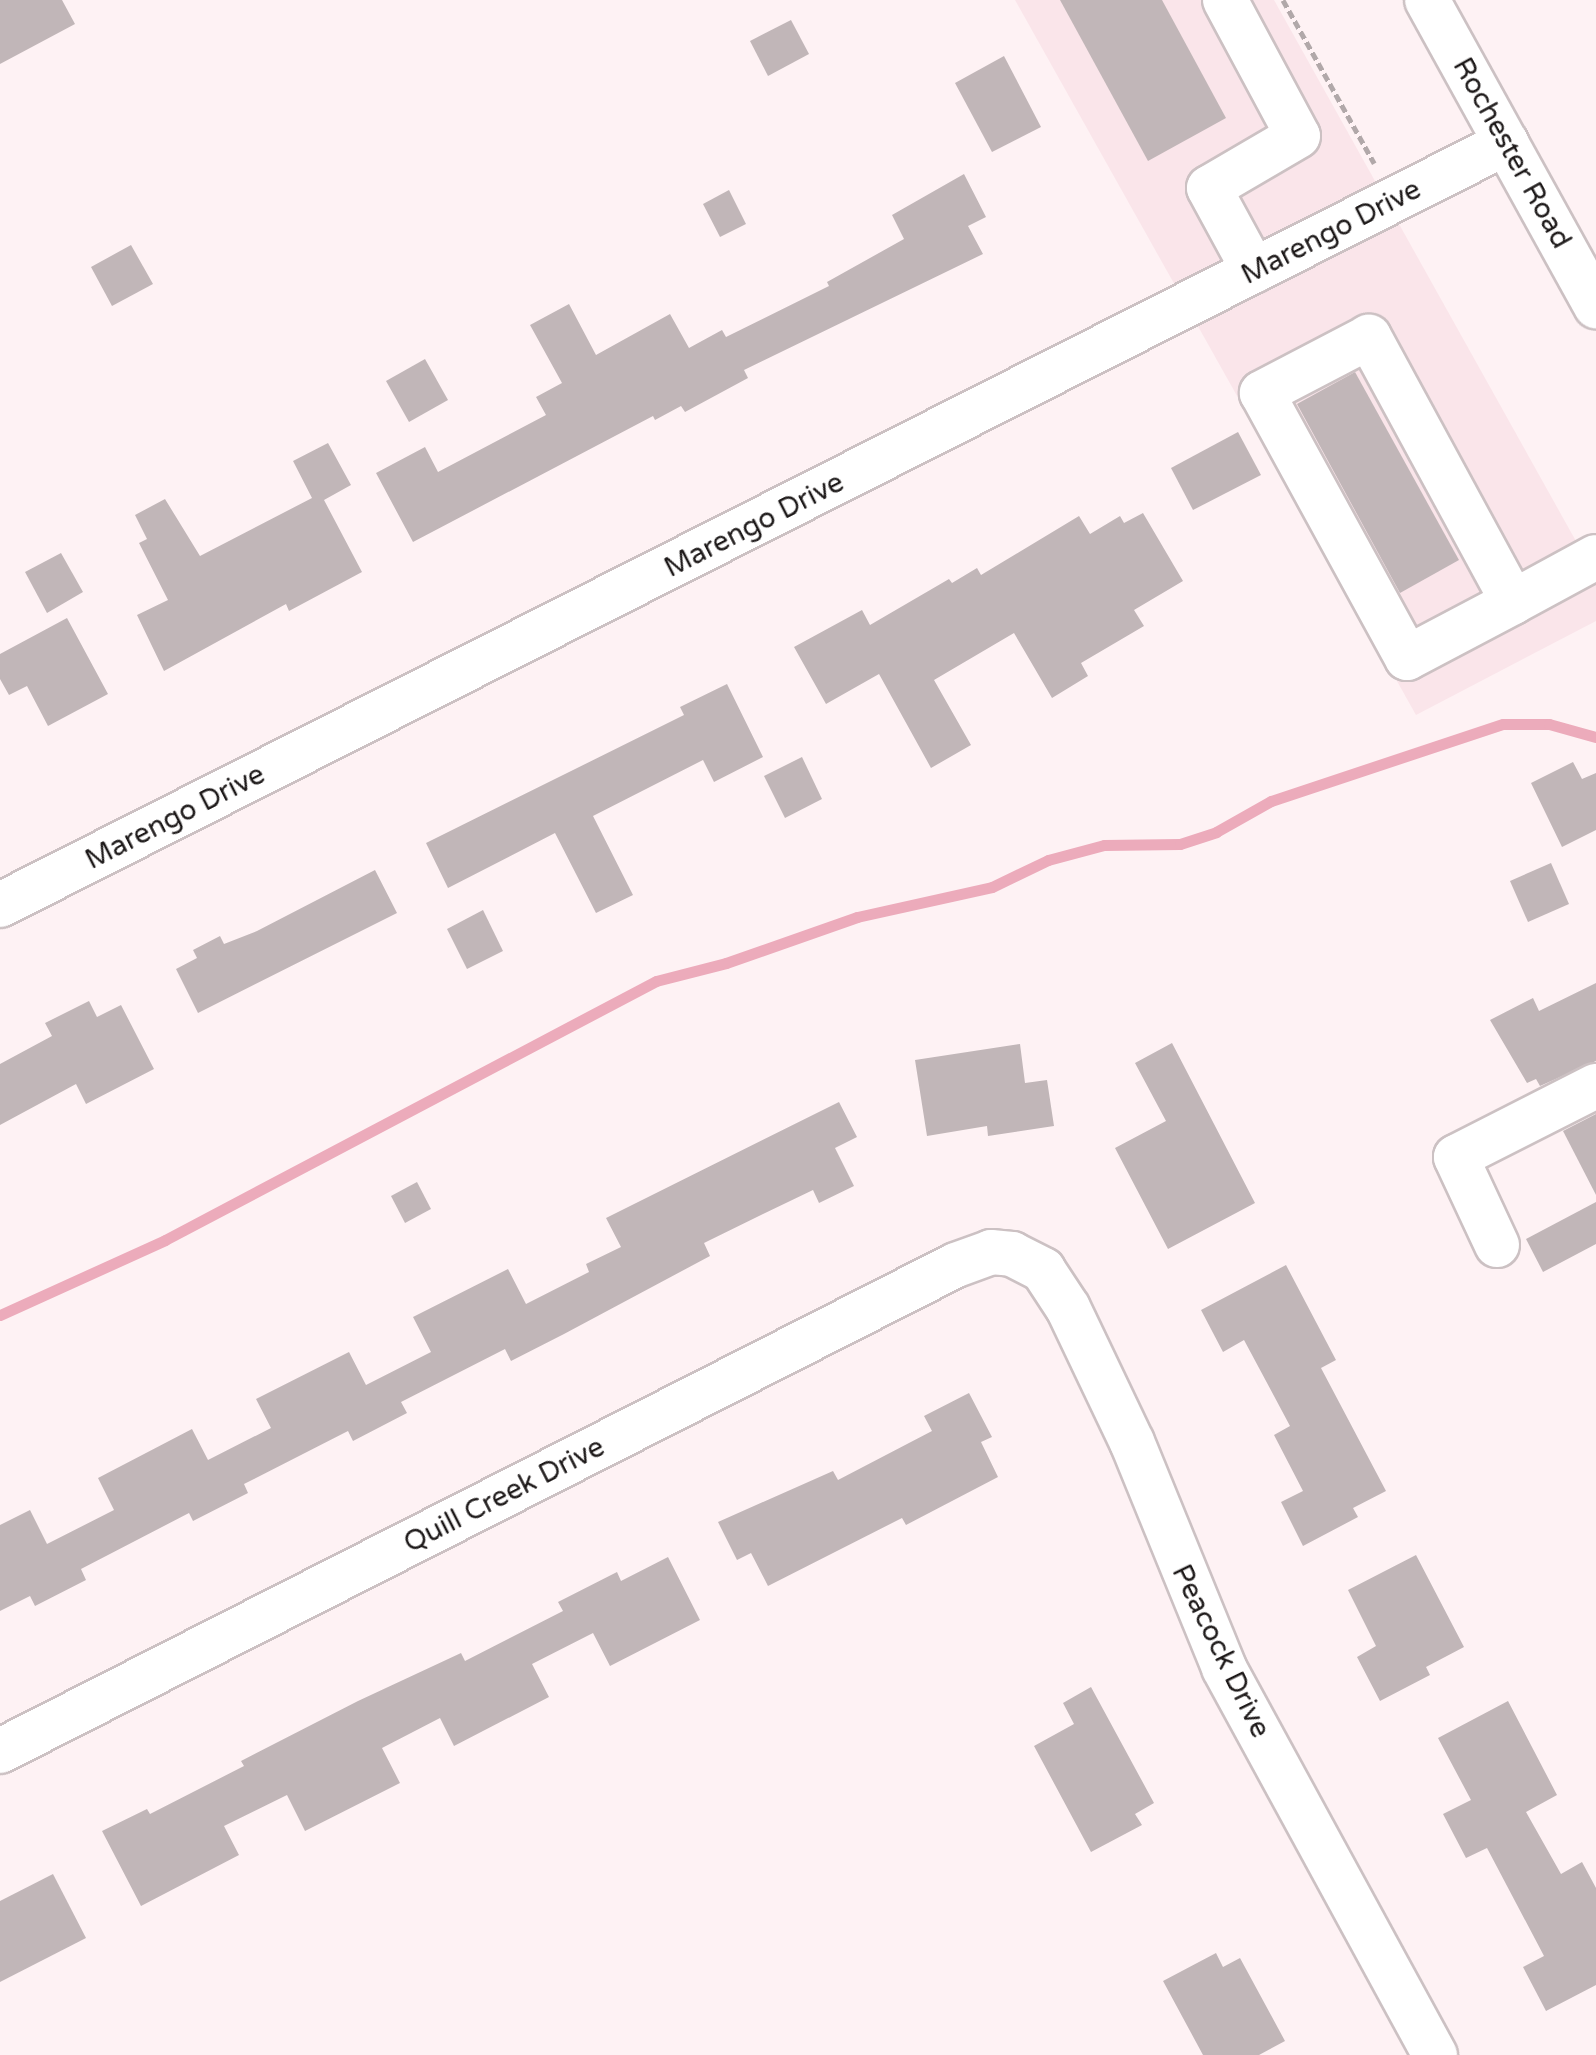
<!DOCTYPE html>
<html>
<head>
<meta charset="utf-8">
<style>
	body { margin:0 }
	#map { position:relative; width:1596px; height:2055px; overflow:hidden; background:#fef2f4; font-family:"Varela Round",sans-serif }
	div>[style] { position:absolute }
	.built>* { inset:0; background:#fae5ea }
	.stream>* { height:11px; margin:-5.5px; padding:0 5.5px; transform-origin:5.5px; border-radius:5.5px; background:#ecabbb }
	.building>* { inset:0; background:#c1b6b8 }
	.path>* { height:5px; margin-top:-2.5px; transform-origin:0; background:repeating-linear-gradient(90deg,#b1a8a9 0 8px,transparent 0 12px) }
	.roads { filter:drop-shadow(2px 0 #ccc1c3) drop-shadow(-2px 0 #ccc1c3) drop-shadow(0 2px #ccc1c3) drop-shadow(0 -2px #ccc1c3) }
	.minor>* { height:44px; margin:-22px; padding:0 22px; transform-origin:22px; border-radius:22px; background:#fff }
	.major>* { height:44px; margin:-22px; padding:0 22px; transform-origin:22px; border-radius:22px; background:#fff }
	span { translate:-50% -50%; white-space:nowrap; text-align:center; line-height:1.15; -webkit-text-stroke:6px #fff; paint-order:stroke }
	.street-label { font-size:28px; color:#1d1919 }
</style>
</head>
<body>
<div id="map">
	<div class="built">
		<i style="clip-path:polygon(1015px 0,1274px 0,1596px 577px,1596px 621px,1416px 715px)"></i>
	</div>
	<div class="stream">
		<i style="left:0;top:1315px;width:181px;rotate:-24.4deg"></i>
		<i style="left:165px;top:1240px;width:555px;rotate:-27.81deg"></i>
		<i style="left:656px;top:981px;width:72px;rotate:-14.4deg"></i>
		<i style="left:726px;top:963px;width:139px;rotate:-19.3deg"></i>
		<i style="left:857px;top:917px;width:138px;rotate:-12.5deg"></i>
		<i style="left:992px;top:887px;width:62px;rotate:-25.7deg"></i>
		<i style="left:1048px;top:860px;width:58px;rotate:-15deg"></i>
		<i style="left:1104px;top:845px;width:76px;rotate:-0.8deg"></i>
		<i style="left:1180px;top:844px;width:38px;rotate:-18deg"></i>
		<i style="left:1216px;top:832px;width:63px;rotate:-29.4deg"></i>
		<i style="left:1271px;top:801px;width:244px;rotate:-18.4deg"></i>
		<i style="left:1503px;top:724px;width:46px"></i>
		<i style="left:1549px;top:724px;width:49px;rotate:15.5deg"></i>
	</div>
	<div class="building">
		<i style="clip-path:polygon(0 0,62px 0,75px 24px,0 64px)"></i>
		<i style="clip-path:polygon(1060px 0,1162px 0,1226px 118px,1148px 161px)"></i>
		<i style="clip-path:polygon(791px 20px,809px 54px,768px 76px,750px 41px)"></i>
		<i style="clip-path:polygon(1004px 56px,1041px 127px,992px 152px,955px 83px)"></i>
		<i style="clip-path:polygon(964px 174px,986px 217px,968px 226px,983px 254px,744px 370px,748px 378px,685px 412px,681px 406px,655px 420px,653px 416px,413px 542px,376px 473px,425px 447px,438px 472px,546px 415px,536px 397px,562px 383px,530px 325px,569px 304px,596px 355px,670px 314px,689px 348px,722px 330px,726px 337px,829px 286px,827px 282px,904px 239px,892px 215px)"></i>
		<i style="clip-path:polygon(729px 190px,746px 224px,720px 237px,703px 204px)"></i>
		<i style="clip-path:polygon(131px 245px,153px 284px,112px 306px,91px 267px)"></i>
		<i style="clip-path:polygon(425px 359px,448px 400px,409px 422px,386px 381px)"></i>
		<i style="clip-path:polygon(1355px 372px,1459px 560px,1400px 593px,1297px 404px)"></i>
		<i style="clip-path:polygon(1238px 432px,1261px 475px,1193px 510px,1171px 468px)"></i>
		<i style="clip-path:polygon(328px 443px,351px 485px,324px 500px,362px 572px,289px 611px,286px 604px,164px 671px,137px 615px,168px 600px,139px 543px,147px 539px,135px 515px,165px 499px,200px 556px,312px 498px,293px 461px)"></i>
		<i style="clip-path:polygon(1143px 513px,1183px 581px,1134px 610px,1144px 626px,1081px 663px,1088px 676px,1052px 698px,1014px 633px,934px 680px,971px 745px,931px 768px,879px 674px,826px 704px,794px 647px,862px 610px,870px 625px,949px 579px,952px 583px,977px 568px,981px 575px,1079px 516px,1090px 534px,1120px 516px,1124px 523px)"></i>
		<i style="clip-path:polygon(61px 553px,83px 592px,47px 613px,25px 572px)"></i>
		<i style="clip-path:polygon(67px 618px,108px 694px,48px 726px,27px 686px,9px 695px,0 679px,0 654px)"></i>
		<i style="clip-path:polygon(727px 684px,763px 757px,714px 782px,703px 760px,593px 816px,633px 895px,596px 913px,555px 833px,448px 888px,426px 843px,684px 715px,680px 707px)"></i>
		<i style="clip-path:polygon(802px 757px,822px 799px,785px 818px,764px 776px)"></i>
		<i style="clip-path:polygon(1573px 762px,1582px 779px,1596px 773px,1596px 830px,1562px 847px,1531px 783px)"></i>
		<i style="clip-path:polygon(1551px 863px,1569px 904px,1528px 922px,1510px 881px)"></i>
		<i style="clip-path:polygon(375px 870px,397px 913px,198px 1013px,176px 969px,197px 958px,193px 950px,220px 936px,224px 944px,257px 931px)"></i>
		<i style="clip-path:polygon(483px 910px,503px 951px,467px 969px,447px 929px)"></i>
		<i style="clip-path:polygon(1596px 983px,1596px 1061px,1540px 1086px,1536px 1079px,1527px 1083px,1490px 1020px,1533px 998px,1539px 1011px)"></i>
		<i style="clip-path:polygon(89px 1001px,97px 1017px,121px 1005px,154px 1069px,86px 1104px,76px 1084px,0 1125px,0 1064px,52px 1036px,45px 1023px)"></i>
		<i style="clip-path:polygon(1172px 1043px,1255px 1203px,1168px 1249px,1115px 1148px,1166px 1121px,1135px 1063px)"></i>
		<i style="clip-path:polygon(1020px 1044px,1025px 1083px,1047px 1080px,1054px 1126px,988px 1136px,987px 1126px,927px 1136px,915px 1060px)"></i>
		<i style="clip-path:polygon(839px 1102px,857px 1137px,835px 1148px,854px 1186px,819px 1203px,813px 1190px,761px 1215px,704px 1243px,710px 1256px,564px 1334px,511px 1361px,505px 1349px,401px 1402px,407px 1413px,353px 1441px,348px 1431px,244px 1484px,248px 1493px,193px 1521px,189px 1513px,81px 1569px,86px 1580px,35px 1606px,30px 1596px,0 1611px,0 1525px,30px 1510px,47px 1544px,114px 1510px,98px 1478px,192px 1429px,208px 1460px,271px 1428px,256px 1399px,349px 1352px,366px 1385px,431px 1352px,413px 1317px,508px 1269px,526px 1304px,589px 1272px,586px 1264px,621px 1247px,606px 1218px)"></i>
		<i style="clip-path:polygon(1596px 1114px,1596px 1195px,1563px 1131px)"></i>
		<i style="clip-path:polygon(417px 1182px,431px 1209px,405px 1223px,391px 1196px)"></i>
		<i style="clip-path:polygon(1596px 1202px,1596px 1244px,1543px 1272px,1526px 1239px)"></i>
		<i style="clip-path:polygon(1286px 1265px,1336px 1360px,1321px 1368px,1386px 1491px,1353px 1508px,1358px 1517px,1303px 1546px,1281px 1502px,1303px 1491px,1274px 1435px,1290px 1426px,1244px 1340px,1223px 1352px,1201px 1310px)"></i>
		<i style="clip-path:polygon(969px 1393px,992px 1437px,981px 1442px,998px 1477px,906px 1525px,902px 1518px,768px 1586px,751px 1553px,737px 1560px,718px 1522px,833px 1471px,838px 1480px,932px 1431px,924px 1416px)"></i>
		<i style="clip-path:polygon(1416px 1555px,1464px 1647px,1426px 1667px,1430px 1675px,1380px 1701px,1357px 1657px,1376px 1646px,1348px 1590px)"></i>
		<i style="clip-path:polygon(668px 1557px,700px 1620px,610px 1666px,593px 1633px,532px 1664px,549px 1697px,454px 1746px,440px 1718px,382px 1748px,400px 1783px,305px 1831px,287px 1795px,224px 1826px,239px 1855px,141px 1906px,102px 1831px,147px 1809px,150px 1814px,244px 1766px,241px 1761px,358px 1701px,461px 1653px,465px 1661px,563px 1611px,558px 1602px,617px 1572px,621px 1581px)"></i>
		<i style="clip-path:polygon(1091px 1687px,1154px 1803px,1135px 1814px,1142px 1825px,1091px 1852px,1034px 1746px,1074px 1724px,1063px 1703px)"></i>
		<i style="clip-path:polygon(1508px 1701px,1557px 1795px,1526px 1812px,1561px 1874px,1582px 1862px,1596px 1888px,1596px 1985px,1546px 2011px,1523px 1967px,1544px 1956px,1487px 1848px,1466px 1858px,1443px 1814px,1471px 1800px,1438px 1738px)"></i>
		<i style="clip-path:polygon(53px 1874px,86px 1938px,0 1982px,0 1901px)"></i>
		<i style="clip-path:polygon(1216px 1953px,1223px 1967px,1240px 1958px,1285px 2041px,1259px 2055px,1203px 2055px,1163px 1981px)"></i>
	</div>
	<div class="path">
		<i style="left:1283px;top:0;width:187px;rotate:60.8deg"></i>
	</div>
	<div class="roads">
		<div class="minor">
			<i style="left:1225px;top:0;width:154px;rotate:61.8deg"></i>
			<i style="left:1298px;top:136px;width:103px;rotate:149.7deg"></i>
			<i style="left:1209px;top:188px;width:94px;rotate:61.5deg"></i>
			<i style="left:1513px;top:602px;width:302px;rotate:-118.5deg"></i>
			<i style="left:1369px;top:337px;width:121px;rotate:152.4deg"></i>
			<i style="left:1262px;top:393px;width:302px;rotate:61.3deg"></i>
			<i style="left:1407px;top:658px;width:120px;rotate:-27.8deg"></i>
			<i style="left:1513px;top:602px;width:94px;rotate:-28.5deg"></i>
			<i style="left:0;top:905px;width:1688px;rotate:-26.84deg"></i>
			<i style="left:1497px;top:1245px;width:97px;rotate:-115deg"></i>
			<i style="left:1456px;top:1157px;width:157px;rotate:-26.9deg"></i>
			<i style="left:0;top:1751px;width:1072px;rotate:-26.95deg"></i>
			<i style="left:956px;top:1265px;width:37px;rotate:-20deg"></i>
			<i style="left:991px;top:1252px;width:21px;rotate:5deg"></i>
			<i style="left:1012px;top:1254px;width:35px;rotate:27deg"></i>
			<i style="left:1043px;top:1270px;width:45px;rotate:56.7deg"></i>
			<i style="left:1068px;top:1308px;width:148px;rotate:64.5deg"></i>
			<i style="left:1132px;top:1442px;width:244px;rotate:67.8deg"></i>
			<i style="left:1224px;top:1668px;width:441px;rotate:61.4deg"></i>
		</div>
		<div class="major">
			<i style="left:1427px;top:0;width:350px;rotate:61.1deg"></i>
		</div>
	</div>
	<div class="street-label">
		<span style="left:1512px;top:153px;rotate:61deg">Rochester Road</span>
		<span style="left:1331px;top:232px;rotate:-27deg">Marengo Drive</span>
		<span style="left:754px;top:525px;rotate:-27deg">Marengo Drive</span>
		<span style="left:175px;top:817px;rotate:-27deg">Marengo Drive</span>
		<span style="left:504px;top:1495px;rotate:-27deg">Quill Creek Drive</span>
		<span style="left:1221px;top:1651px;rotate:64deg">Peacock Drive</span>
	</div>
</div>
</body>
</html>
